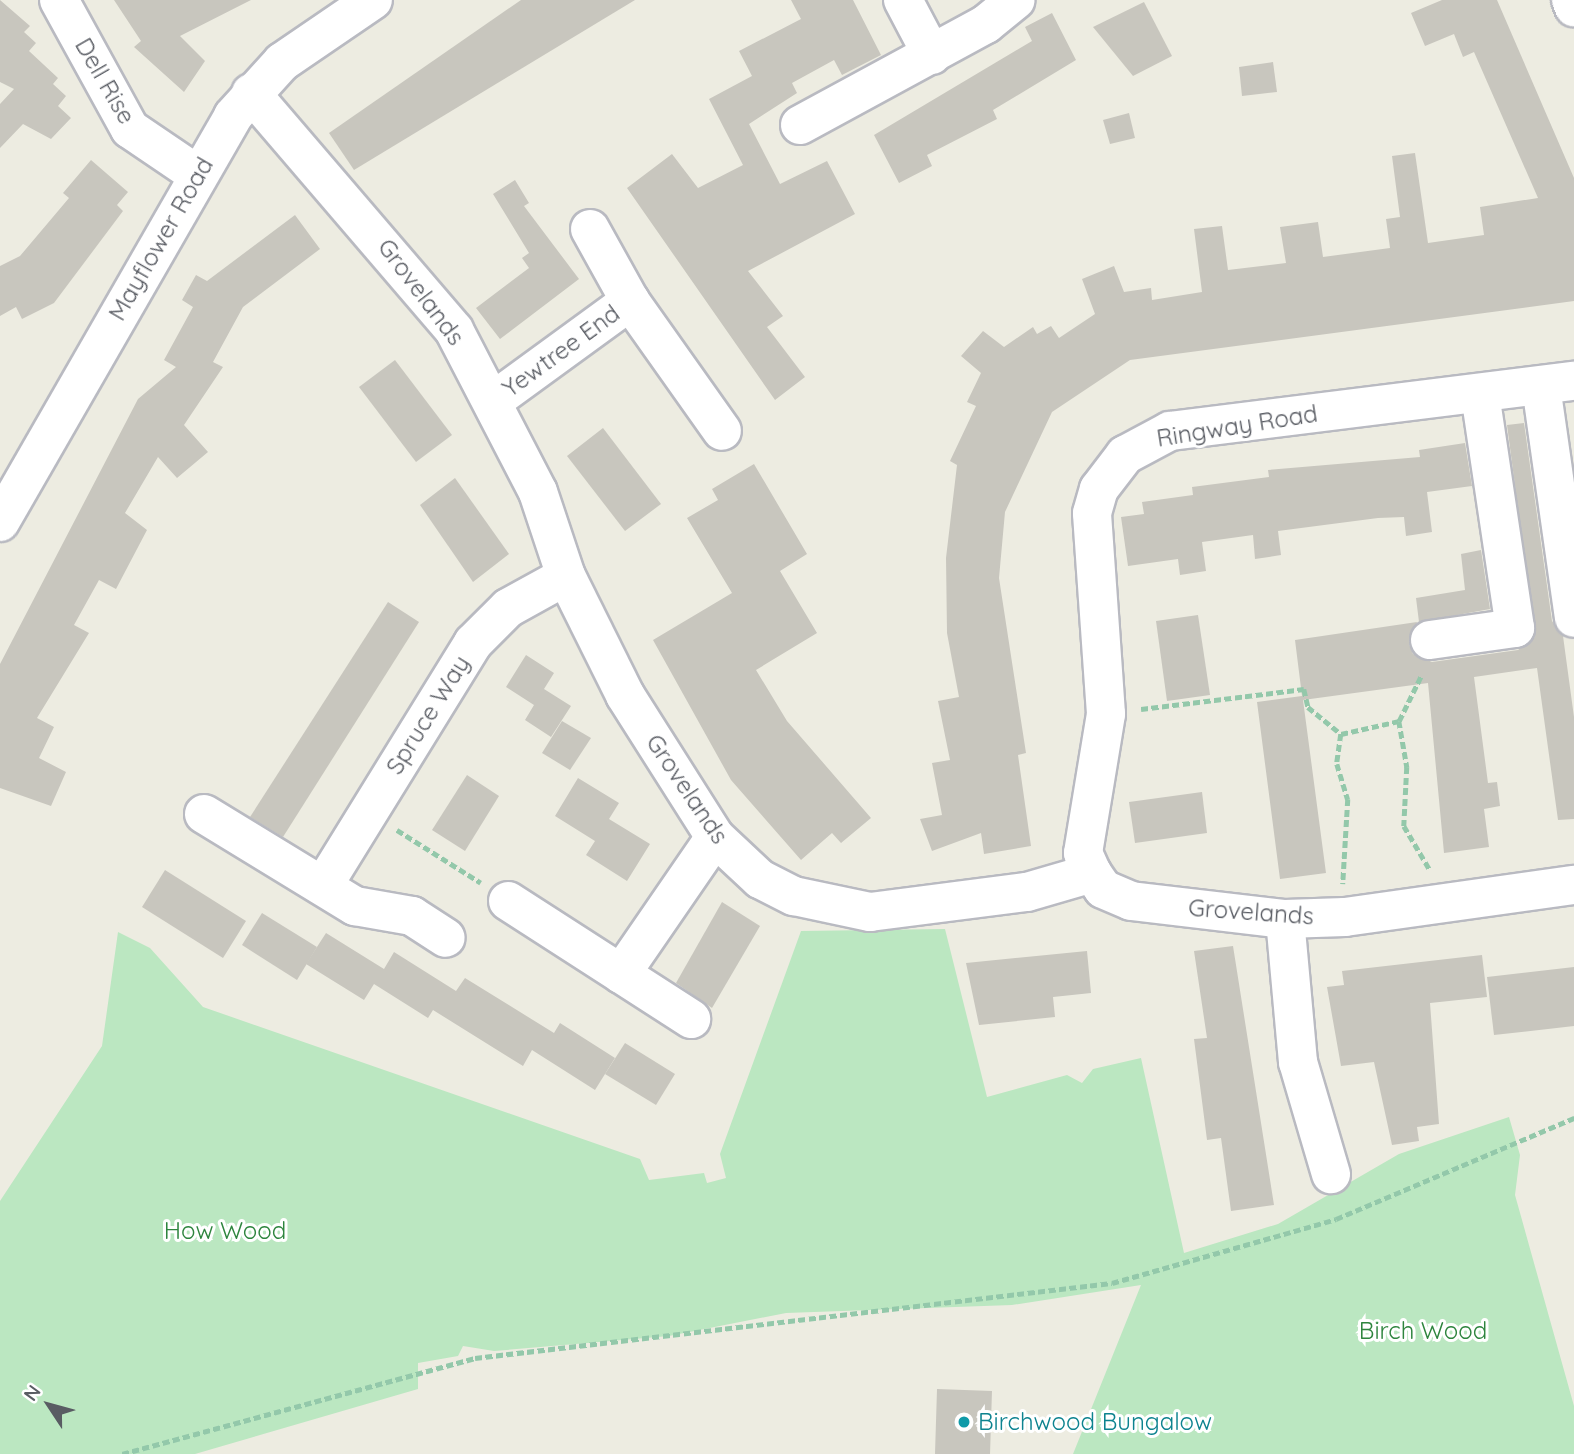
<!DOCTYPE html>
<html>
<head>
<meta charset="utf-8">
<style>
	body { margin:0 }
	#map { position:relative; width:1574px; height:1454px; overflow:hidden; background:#edece1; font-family:Quicksand,sans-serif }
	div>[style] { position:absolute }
	.green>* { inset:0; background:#bbe7c1 }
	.building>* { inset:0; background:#c8c6be }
	.path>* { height:4.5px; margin-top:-2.25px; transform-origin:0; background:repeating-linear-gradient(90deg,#93c8aa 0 7px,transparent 0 10.5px) }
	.roads { filter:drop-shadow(2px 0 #b9bac1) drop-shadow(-2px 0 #b9bac1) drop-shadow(0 2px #b9bac1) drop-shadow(0 -2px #b9bac1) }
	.minor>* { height:38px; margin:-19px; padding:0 19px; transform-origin:19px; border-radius:19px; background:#fff }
	.dots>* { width:19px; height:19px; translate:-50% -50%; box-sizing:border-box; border:4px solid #fff; border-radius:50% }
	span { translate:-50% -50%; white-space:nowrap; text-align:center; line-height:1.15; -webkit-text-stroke:6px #fff; paint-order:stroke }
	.street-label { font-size:24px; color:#595c63 }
	.park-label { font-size:24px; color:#2e853e }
	.culture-label { font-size:24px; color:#0d838f }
	.left { translate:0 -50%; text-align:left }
	.north { position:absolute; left:14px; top:1370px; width:70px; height:70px; -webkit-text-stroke:5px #fff; paint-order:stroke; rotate:306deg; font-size:19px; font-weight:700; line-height:28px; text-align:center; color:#595c63 }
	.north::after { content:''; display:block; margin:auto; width:24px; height:32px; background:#595c63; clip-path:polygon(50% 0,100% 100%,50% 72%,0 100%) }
</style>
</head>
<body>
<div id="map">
	<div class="green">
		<i style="clip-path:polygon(945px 929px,987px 1097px,1067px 1075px,1082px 1083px,1093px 1069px,1141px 1058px,1184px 1253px,1278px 1224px,1399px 1154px,1509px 1117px,1520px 1155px,1515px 1195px,1574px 1406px,1574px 1454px,1073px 1454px,1141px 1285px,1012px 1305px,786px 1313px,669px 1336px,494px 1351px,463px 1346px,458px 1356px,418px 1363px,418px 1389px,195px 1454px,0 1454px,0 1201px,102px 1046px,118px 932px,150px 948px,203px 1007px,640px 1159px,649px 1180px,704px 1173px,707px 1183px,726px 1178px,720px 1154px,801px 931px)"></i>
	</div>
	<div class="building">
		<i style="clip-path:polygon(0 0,30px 26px,24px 32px,36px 43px,29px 51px,58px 78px,53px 84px,66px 96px,58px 106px,71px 118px,51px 139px,23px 124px,0 148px,0 104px,14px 89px,0 82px)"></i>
		<i style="clip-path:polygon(114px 0,251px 0,180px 36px,205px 61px,184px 92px,134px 47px,141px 41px)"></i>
		<i style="clip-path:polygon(521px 0,635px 0,354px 170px,329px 133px)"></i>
		<i style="clip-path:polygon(791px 0,853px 0,881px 55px,842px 75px,834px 60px,792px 83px,797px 93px,749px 124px,780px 184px,827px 161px,855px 214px,748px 271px,783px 316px,767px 327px,805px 377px,775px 400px,627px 188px,672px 154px,698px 188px,743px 165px,709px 99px,752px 76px,739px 51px,801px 19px)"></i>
		<i style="clip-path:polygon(1442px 0,1497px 0,1548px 118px,1574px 178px,1574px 301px,1130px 360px,1052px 412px,1005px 512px,999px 578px,1026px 753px,1018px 755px,1031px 846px,984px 854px,981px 833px,932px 851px,920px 819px,942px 815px,932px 763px,950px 760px,938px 701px,959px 697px,947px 633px,946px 558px,957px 465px,950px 461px,976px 406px,967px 402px,981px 373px,961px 356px,983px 331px,1004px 347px,1033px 327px,1037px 334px,1051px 326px,1059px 338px,1095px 314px,1082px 279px,1114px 266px,1124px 292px,1151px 288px,1152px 300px,1202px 292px,1194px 229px,1222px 226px,1228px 270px,1286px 263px,1280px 227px,1303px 224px,1318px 222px,1323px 257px,1390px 248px,1386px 219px,1400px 217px,1392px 156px,1415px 153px,1428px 243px,1484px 235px,1480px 207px,1538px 198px,1474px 52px,1463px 57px,1454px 34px,1425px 46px,1411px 13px)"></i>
		<i style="clip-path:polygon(1144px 2px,1172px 56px,1133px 76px,1093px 27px)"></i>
		<i style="clip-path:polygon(1052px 13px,1076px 60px,993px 110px,997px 119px,927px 155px,932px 166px,899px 183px,874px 135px,1032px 41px,1025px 27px)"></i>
		<i style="clip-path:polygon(1273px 62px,1277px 92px,1242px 96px,1239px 67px)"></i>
		<i style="clip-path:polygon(1129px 113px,1135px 138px,1110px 144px,1103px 120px)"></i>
		<i style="clip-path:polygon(91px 160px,128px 192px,117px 205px,123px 211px,54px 303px,22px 319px,16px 307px,0 316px,0 266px,20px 256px,69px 198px,63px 193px)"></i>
		<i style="clip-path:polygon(515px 180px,529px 203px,524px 206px,579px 279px,500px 339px,476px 308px,529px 268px,522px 258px,529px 253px,493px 194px)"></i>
		<i style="clip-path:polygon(295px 215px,320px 249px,243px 307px,213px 362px,223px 367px,184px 425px,208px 452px,177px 478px,158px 457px,125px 513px,147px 530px,116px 589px,99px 580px,74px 625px,89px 633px,37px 718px,54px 727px,39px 758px,66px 772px,51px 806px,0 788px,0 664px,138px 399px,176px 367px,164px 360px,193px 307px,182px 300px,196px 275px,207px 281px)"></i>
		<i style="clip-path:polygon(395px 360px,452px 435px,416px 462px,359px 387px)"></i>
		<i style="clip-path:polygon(1524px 423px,1552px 621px,1563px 636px,1574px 717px,1574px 819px,1558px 820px,1537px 668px,1474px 677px,1488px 783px,1497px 782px,1500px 806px,1484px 809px,1489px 847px,1444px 853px,1428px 683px,1303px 700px,1326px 873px,1280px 879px,1257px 702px,1302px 696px,1295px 640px,1417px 622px,1409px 644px,1413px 654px,1432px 662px,1518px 650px,1535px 637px,1507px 425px)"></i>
		<i style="clip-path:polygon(603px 428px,661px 504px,625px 531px,567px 456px)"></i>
		<i style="clip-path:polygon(1465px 443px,1472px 486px,1427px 492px,1432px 532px,1406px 536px,1404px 517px,1378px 518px,1278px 531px,1281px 555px,1269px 557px,1255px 559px,1253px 535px,1202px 542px,1206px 571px,1180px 575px,1178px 559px,1128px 566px,1121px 517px,1144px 514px,1142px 502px,1193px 495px,1192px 487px,1269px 477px,1268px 470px,1420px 457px,1419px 450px)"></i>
		<i style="clip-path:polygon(754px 464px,807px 554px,780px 571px,817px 633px,756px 670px,787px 721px,871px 818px,841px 843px,832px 833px,801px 860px,731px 780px,653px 640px,732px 593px,687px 518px,718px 500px,712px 489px)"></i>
		<i style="clip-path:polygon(455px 478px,509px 554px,473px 582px,420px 505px)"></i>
		<i style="clip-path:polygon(1481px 550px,1490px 609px,1419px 622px,1416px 598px,1465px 590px,1461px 554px)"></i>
		<i style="clip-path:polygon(388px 602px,419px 622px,283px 837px,250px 817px)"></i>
		<i style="clip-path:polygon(1198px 615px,1210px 695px,1167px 701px,1156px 621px)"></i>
		<i style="clip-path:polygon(526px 655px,554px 673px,544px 689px,571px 706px,551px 737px,525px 720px,534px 705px,506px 687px)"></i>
		<i style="clip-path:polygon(562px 721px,591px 738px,570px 770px,542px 753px)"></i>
		<i style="clip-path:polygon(467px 775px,499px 796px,465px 851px,432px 830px)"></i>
		<i style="clip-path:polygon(578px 778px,619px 803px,609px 819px,650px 844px,627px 881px,586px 855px,595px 841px,555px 816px)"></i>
		<i style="clip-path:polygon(1202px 792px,1207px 833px,1135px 843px,1129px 802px)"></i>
		<i style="clip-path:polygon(165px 870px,246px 921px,223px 958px,142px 907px)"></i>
		<i style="clip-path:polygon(722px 902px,760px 926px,712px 1008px,676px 983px)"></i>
		<i style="clip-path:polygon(262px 913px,317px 947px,297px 980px,242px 945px)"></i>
		<i style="clip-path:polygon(326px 933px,384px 969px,394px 952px,456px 991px,465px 978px,554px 1033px,560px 1023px,615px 1058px,595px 1090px,532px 1050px,523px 1066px,433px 1010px,428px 1018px,374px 984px,364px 1000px,306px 964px)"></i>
		<i style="clip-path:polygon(1233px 946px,1274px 1205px,1231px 1211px,1221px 1138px,1207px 1140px,1194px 1039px,1207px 1038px,1194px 951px)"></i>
		<i style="clip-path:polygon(1087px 951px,1091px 993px,1053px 997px,1055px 1017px,979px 1025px,966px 963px)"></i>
		<i style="clip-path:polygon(1482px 955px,1487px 997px,1430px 1003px,1439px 1124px,1417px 1127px,1419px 1141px,1392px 1145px,1374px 1062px,1341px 1066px,1327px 987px,1344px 985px,1342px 971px)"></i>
		<i style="clip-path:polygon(1574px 967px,1574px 1026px,1494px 1035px,1487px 977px)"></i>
		<i style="clip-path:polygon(625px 1043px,675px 1074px,656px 1105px,605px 1074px)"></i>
		<i style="clip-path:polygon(937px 1389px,992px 1391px,990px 1454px,935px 1454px)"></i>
	</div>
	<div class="path">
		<i style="left:1141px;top:709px;width:164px;rotate:-7deg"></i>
		<i style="left:1304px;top:689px;width:18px;rotate:77deg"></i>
		<i style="left:1308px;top:707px;width:43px;rotate:39.3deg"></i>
		<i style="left:1341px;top:734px;width:59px;rotate:-12.6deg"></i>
		<i style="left:1399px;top:721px;width:52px;rotate:-63.9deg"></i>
		<i style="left:1399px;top:721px;width:47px;rotate:80.1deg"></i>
		<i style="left:1407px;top:767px;width:59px;rotate:92.9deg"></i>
		<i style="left:1404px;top:826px;width:51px;rotate:59.4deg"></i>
		<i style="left:1341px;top:734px;width:30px;rotate:98deg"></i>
		<i style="left:1337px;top:764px;width:37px;rotate:73deg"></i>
		<i style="left:1348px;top:799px;width:85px;rotate:93.4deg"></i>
		<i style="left:397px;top:830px;width:99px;rotate:32.2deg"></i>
		<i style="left:122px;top:1454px;width:366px;rotate:-15.2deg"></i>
		<i style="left:475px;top:1358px;width:641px;rotate:-6.72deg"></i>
		<i style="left:1112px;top:1283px;width:233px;rotate:-15.9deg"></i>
		<i style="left:1336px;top:1219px;width:259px;rotate:-23deg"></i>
	</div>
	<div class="roads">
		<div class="minor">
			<i style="left:59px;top:0;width:147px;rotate:61.2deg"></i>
			<i style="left:130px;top:129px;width:82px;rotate:34.1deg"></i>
			<i style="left:903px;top:0;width:62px;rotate:62.2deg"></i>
			<i style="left:1571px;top:0;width:8px;rotate:67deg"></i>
			<i style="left:251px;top:93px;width:312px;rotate:49.4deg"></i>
			<i style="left:454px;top:330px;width:182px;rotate:62.6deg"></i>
			<i style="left:538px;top:492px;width:89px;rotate:71.6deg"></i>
			<i style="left:566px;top:576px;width:133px;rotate:63.6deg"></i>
			<i style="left:625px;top:695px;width:168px;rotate:57.6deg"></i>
			<i style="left:715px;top:837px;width:62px;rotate:43deg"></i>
			<i style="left:760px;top:879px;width:38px;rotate:27deg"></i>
			<i style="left:794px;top:896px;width:78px;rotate:11.9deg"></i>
			<i style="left:870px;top:912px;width:158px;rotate:-7.3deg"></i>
			<i style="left:1027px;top:892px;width:68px;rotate:-16.3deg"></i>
			<i style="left:1092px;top:873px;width:19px;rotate:55deg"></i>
			<i style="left:1103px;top:889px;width:30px;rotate:23deg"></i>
			<i style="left:1131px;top:901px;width:155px;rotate:6.7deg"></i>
			<i style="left:1285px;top:919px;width:60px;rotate:-1.9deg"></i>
			<i style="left:1345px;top:917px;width:231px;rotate:-8deg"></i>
			<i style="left:800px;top:125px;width:212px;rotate:-28.5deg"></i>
			<i style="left:986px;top:24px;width:38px;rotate:-39deg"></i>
			<i style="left:590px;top:229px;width:82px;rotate:60.9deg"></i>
			<i style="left:630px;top:301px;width:159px;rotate:54.7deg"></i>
			<i style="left:1541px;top:386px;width:234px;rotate:81.9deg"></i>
			<i style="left:493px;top:401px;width:170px;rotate:-36.1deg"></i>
			<i style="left:0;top:522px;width:468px;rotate:-60.1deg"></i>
			<i style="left:233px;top:116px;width:73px;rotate:-47.8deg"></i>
			<i style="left:282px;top:62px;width:110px;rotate:-34.3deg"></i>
			<i style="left:1430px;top:640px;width:86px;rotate:-8deg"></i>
			<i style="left:1515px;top:628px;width:237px;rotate:-98.5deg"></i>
			<i style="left:204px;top:814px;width:177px;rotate:31.4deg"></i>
			<i style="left:355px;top:906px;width:58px;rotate:10deg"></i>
			<i style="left:412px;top:916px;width:40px;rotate:32.9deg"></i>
			<i style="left:1092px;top:873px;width:22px;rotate:-114deg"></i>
			<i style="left:1083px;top:853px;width:141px;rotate:-80.6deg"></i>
			<i style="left:1106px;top:714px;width:201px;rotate:-94deg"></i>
			<i style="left:1092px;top:513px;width:25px;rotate:-74deg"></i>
			<i style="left:1099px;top:489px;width:43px;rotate:-52.6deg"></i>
			<i style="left:1125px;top:455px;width:51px;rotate:-28.1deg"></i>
			<i style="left:1170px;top:431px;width:407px;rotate:-7.1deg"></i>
			<i style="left:323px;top:886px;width:286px;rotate:-58.3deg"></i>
			<i style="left:473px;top:643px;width:49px;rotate:-45deg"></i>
			<i style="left:508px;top:608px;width:66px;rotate:-28.9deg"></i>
			<i style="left:508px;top:901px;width:218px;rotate:32.8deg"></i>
			<i style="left:1285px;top:919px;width:144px;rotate:84.8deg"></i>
			<i style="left:1298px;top:1062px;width:117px;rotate:73.6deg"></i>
			<i style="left:621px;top:974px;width:166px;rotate:-55.5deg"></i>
		</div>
	</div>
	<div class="dots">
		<i style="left:964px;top:1422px;background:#0f9aa8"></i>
	</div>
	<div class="street-label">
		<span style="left:105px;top:81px;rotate:60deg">Dell Rise</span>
		<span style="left:161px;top:239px;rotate:-60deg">Mayflower Road</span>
		<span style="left:421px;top:292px;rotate:53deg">Grovelands</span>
		<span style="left:561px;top:351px;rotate:-36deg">Yewtree End</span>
		<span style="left:1237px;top:426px;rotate:-9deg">Ringway Road</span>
		<span style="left:428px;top:715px;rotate:-58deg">Spruce Way</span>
		<span style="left:687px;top:789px;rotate:56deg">Grovelands</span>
		<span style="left:1251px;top:912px;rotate:4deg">Grovelands</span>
	</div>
	<div class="park-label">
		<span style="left:225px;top:1231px">How Wood</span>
		<span style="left:1423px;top:1331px">Birch Wood</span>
	</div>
	<div class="culture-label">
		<span class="left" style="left:978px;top:1422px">Birchwood Bungalow</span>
	</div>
	<div class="north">N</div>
</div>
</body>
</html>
